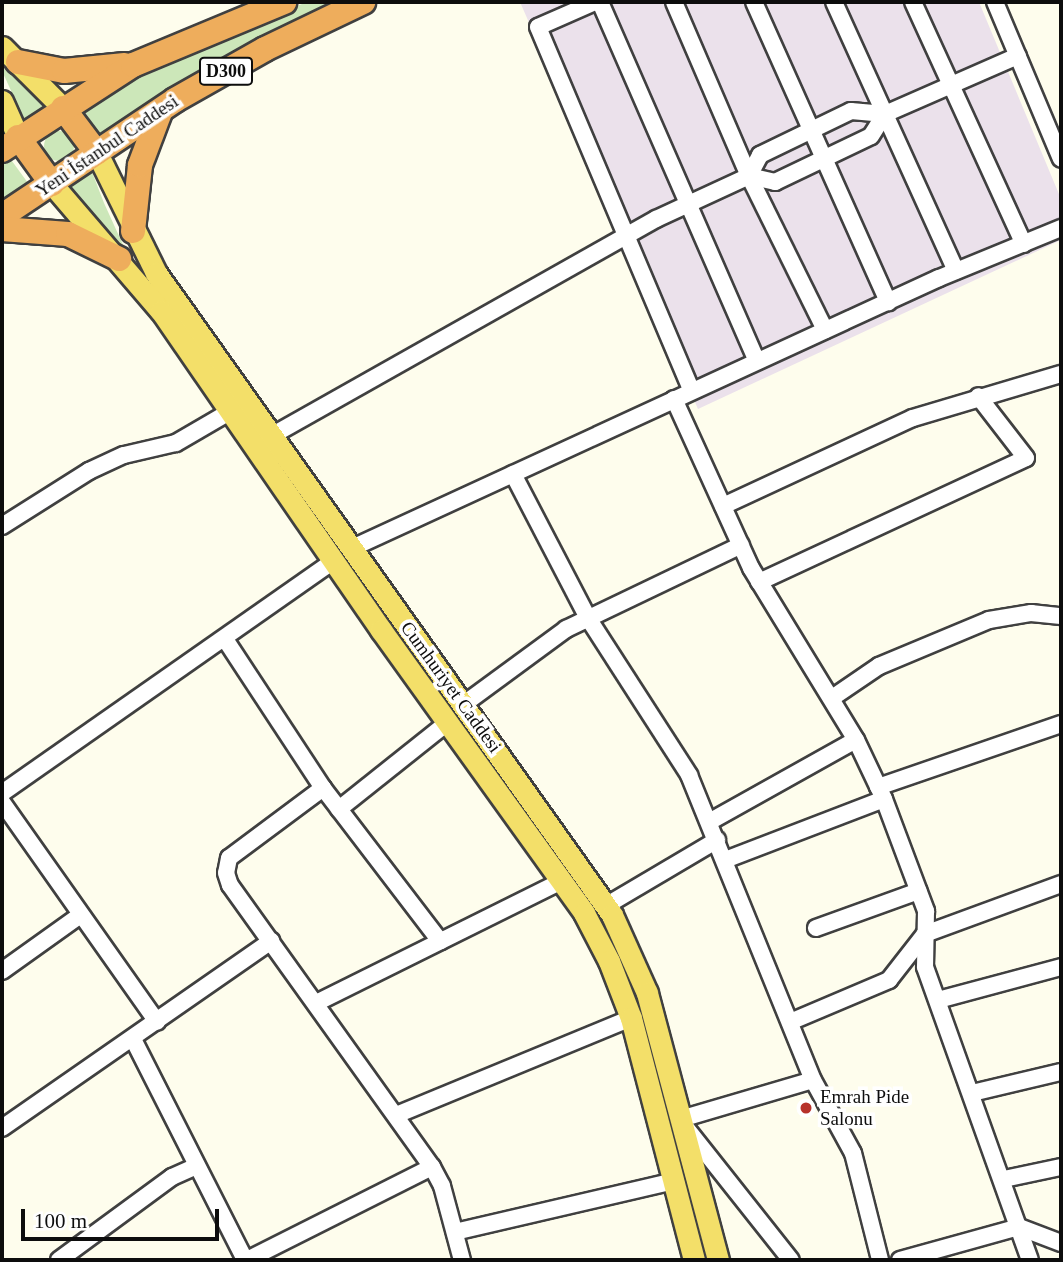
<!DOCTYPE html>
<html>
<head>
<meta charset="utf-8">
<style>
	body { margin:0 }
	#map { position:relative; width:1063px; height:1262px; overflow:hidden; background:#fefded; font-family:"Times New Roman",serif }
	div>[style] { position:absolute }
	.industrial>* { inset:0; background:#ebe1eb }
	.green>* { inset:0; background:#cce7b9 }
	.round { border-radius:50% }
	.roads { filter:drop-shadow(2px 0 #404040) drop-shadow(-2px 0 #404040) drop-shadow(0 2px #404040) drop-shadow(0 -2px #404040) }
	.minor>* { height:16px; margin:-8px; padding:0 8px; transform-origin:8px; border-radius:8px; background:#fff }
	.major>* { height:21px; margin:-10.5px; padding:0 10.5px; transform-origin:10.5px; border-radius:10.5px; background:#f3df69 }
	.highway>* { height:24px; margin:-12px; padding:0 12px; transform-origin:12px; border-radius:12px; background:#eead5c }
	.dots>* { width:19px; height:19px; translate:-50% -50%; box-sizing:border-box; border:4px solid #fff; border-radius:50% }
	span { translate:-50% -50%; white-space:nowrap; text-align:center; line-height:1.15; -webkit-text-stroke:7px #fff; paint-order:stroke }
	.shield-label span { padding:2px 5px; background:#fff; border:2px solid; border-radius:5px; -webkit-text-stroke-width:0 }
	.shield-label { font-size:18px; color:#0d0d0d; font-weight:700 }
	.street-label { font-size:19px; color:#0d0d0d }
	.poi-label { font-size:19px; color:#0d0d0d }
	.left { translate:0 -50%; text-align:left }
	.frame { position:absolute; inset:0; border:4px solid #0d0d0d; pointer-events:none }
	.scale { position:absolute; left:21px; top:1209px; width:198px; height:32px; box-sizing:border-box; border:4px solid #0d0d0d; border-top:0; padding-left:9px; font-size:21px; line-height:24px; white-space:nowrap; color:#0d0d0d; -webkit-text-stroke:5px #fff; paint-order:stroke }
</style>
</head>
<body>
<div id="map">
	<div class="industrial">
		<i style="clip-path:polygon(520px 2px,979px 2px,1061px 199px,1061px 240px,698px 409px)"></i>
	</div>
	<div class="green">
		<i style="clip-path:polygon(307px 2px,338px 2px,100px 136px,82px 107px,222px 36px)"></i>
		<i style="clip-path:polygon(2px 54px,46px 105px,25px 121px,2px 71px)"></i>
		<i class="round" style="left:44px;top:131px;width:30px;height:30px"></i>
		<i style="clip-path:polygon(9px 157px,28px 183px,2px 203px,2px 163px)"></i>
		<i style="clip-path:polygon(92px 172px,104px 203px,124px 247px,68px 188px)"></i>
		<i style="clip-path:polygon(353px 572px,567px 859px,628px 963px,672px 1113px,707px 1260px,702px 1260px,633px 995px)"></i>
	</div>
	<div class="roads">
		<div class="minor">
			<i style="left:595px;top:2px;width:62px;rotate:156.3deg"></i>
			<i style="left:538px;top:27px;width:395px;rotate:67.1deg"></i>
			<i style="left:600px;top:2px;width:392px;rotate:66.4deg"></i>
			<i style="left:674px;top:2px;width:189px;rotate:66.7deg"></i>
			<i style="left:749px;top:176px;width:172px;rotate:63.7deg"></i>
			<i style="left:754px;top:2px;width:329px;rotate:65.9deg"></i>
			<i style="left:834px;top:2px;width:295px;rotate:65.6deg"></i>
			<i style="left:913px;top:2px;width:266px;rotate:65.4deg"></i>
			<i style="left:995px;top:2px;width:170px;rotate:67.2deg"></i>
			<i style="left:749px;top:176px;width:24px;rotate:-62deg"></i>
			<i style="left:760px;top:155px;width:101px;rotate:-25.8deg"></i>
			<i style="left:851px;top:111px;width:34px;rotate:5deg"></i>
			<i style="left:885px;top:114px;width:145px;rotate:-23.6deg"></i>
			<i style="left:674px;top:399px;width:186px;rotate:65.5deg"></i>
			<i style="left:751px;top:568px;width:202px;rotate:58.6deg"></i>
			<i style="left:856px;top:740px;width:65px;rotate:64.6deg"></i>
			<i style="left:884px;top:799px;width:120px;rotate:69.4deg"></i>
			<i style="left:926px;top:911px;width:56px;rotate:91deg"></i>
			<i style="left:925px;top:967px;width:311px;rotate:70.3deg"></i>
			<i style="left:271px;top:436px;width:442px;rotate:-29.4deg"></i>
			<i style="left:656px;top:219px;width:102px;rotate:-24.8deg"></i>
			<i style="left:749px;top:176px;width:27px;rotate:13deg"></i>
			<i style="left:775px;top:182px;width:106px;rotate:-25.6deg"></i>
			<i style="left:871px;top:136px;width:26px;rotate:-58deg"></i>
			<i style="left:513px;top:474px;width:162px;rotate:62.5deg"></i>
			<i style="left:588px;top:618px;width:187px;rotate:57.2deg"></i>
			<i style="left:689px;top:775px;width:329px;rotate:67.9deg"></i>
			<i style="left:813px;top:1080px;width:83px;rotate:61.3deg"></i>
			<i style="left:853px;top:1153px;width:110px;rotate:75.8deg"></i>
			<i style="left:723px;top:506px;width:209px;rotate:-24.9deg"></i>
			<i style="left:913px;top:418px;width:154px;rotate:-16.6deg"></i>
			<i style="left:2px;top:526px;width:103px;rotate:-32.3deg"></i>
			<i style="left:89px;top:471px;width:38px;rotate:-25deg"></i>
			<i style="left:124px;top:455px;width:53px;rotate:-13deg"></i>
			<i style="left:176px;top:443px;width:64px;rotate:-30.2deg"></i>
			<i style="left:350px;top:549px;width:648px;rotate:-24.71deg"></i>
			<i style="left:939px;top:278px;width:132px;rotate:-22.3deg"></i>
			<i style="left:759px;top:582px;width:294px;rotate:-24.9deg"></i>
			<i style="left:1026px;top:458px;width:78px;rotate:-127.7deg"></i>
			<i style="left:225px;top:639px;width:178px;rotate:56.7deg"></i>
			<i style="left:323px;top:788px;width:193px;rotate:52.6deg"></i>
			<i style="left:832px;top:698px;width:57px;rotate:-34.2deg"></i>
			<i style="left:879px;top:666px;width:119px;rotate:-22.7deg"></i>
			<i style="left:989px;top:620px;width:43px;rotate:-9.5deg"></i>
			<i style="left:1031px;top:613px;width:30px;rotate:6deg"></i>
			<i style="left:464px;top:704px;width:127px;rotate:-36.3deg"></i>
			<i style="left:566px;top:629px;width:194px;rotate:-25.6deg"></i>
			<i style="left:878px;top:787px;width:194px;rotate:-19deg"></i>
			<i style="left:323px;top:788px;width:117px;rotate:143.3deg"></i>
			<i style="left:229px;top:858px;width:15px;rotate:101deg"></i>
			<i style="left:226px;top:873px;width:13px;rotate:72deg"></i>
			<i style="left:230px;top:885px;width:347px;rotate:54.4deg"></i>
			<i style="left:432px;top:1167px;width:21px;rotate:62deg"></i>
			<i style="left:442px;top:1186px;width:77px;rotate:74.9deg"></i>
			<i style="left:2px;top:793px;width:404px;rotate:-35deg"></i>
			<i style="left:2px;top:802px;width:269px;rotate:54.8deg"></i>
			<i style="left:339px;top:809px;width:138px;rotate:-38.5deg"></i>
			<i style="left:709px;top:822px;width:168px;rotate:-29.2deg"></i>
			<i style="left:725px;top:860px;width:170px;rotate:-21deg"></i>
			<i style="left:607px;top:905px;width:128px;rotate:-30.6deg"></i>
			<i style="left:816px;top:928px;width:109px;rotate:-19.8deg"></i>
			<i style="left:2px;top:971px;width:95px;rotate:-35.5deg"></i>
			<i style="left:938px;top:1000px;width:127px;rotate:-15deg"></i>
			<i style="left:316px;top:1003px;width:275px;rotate:-26.4deg"></i>
			<i style="left:790px;top:1022px;width:108px;rotate:-23deg"></i>
			<i style="left:889px;top:980px;width:58px;rotate:-52deg"></i>
			<i style="left:925px;top:934px;width:145px;rotate:-20.2deg"></i>
			<i style="left:133px;top:1039px;width:248px;rotate:63.1deg"></i>
			<i style="left:972px;top:1093px;width:91px;rotate:-13.3deg"></i>
			<i style="left:396px;top:1115px;width:254px;rotate:-22.4deg"></i>
			<i style="left:684px;top:1118px;width:134px;rotate:-16.4deg"></i>
			<i style="left:2px;top:1128px;width:328px;rotate:-34.8deg"></i>
			<i style="left:687px;top:1129px;width:167px;rotate:51.6deg"></i>
			<i style="left:1004px;top:1179px;width:58px;rotate:-11.9deg"></i>
			<i style="left:455px;top:1232px;width:226px;rotate:-13.1deg"></i>
			<i style="left:59px;top:1260px;width:140px;rotate:-36.3deg"></i>
			<i style="left:172px;top:1177px;width:27px;rotate:-24deg"></i>
			<i style="left:247px;top:1260px;width:207px;rotate:-26.7deg"></i>
			<i style="left:900px;top:1260px;width:123px;rotate:-15.5deg"></i>
			<i style="left:1019px;top:1227px;width:45px;rotate:20.9deg"></i>
		</div>
		<div class="major">
			<i style="left:2px;top:47px;width:86px;rotate:45deg"></i>
			<i style="left:2px;top:101px;width:39px;rotate:66deg"></i>
			<i style="left:97px;top:153px;width:134px;rotate:63.8deg"></i>
			<i style="left:156px;top:273px;width:787px;rotate:54.61deg"></i>
			<i style="left:612px;top:915px;width:85px;rotate:65.8deg"></i>
			<i style="left:647px;top:993px;width:276px;rotate:75.1deg"></i>
			<i style="left:52px;top:184px;width:167px;rotate:49.4deg"></i>
			<i style="left:161px;top:311px;width:388px;rotate:55.4deg"></i>
			<i style="left:381px;top:630px;width:348px;rotate:54.3deg"></i>
			<i style="left:584px;top:913px;width:54px;rotate:62.5deg"></i>
			<i style="left:609px;top:961px;width:61px;rotate:68.9deg"></i>
			<i style="left:631px;top:1018px;width:250px;rotate:75.4deg"></i>
		</div>
		<div class="highway">
			<i style="left:18px;top:62px;width:47px;rotate:11.1deg"></i>
			<i style="left:64px;top:71px;width:61px;rotate:-5.6deg"></i>
			<i style="left:63px;top:108px;width:56px;rotate:52.9deg"></i>
			<i style="left:18px;top:137px;width:58px;rotate:54.1deg"></i>
			<i style="left:2px;top:150px;width:156px;rotate:-33deg"></i>
			<i style="left:133px;top:65px;width:164px;rotate:-22.6deg"></i>
			<i style="left:2px;top:216px;width:208px;rotate:-33.8deg"></i>
			<i style="left:175px;top:100px;width:103px;rotate:-29.5deg"></i>
			<i style="left:265px;top:49px;width:109px;rotate:-25.6deg"></i>
			<i style="left:2px;top:229px;width:66px;rotate:4.3deg"></i>
			<i style="left:68px;top:234px;width:57px;rotate:26.1deg"></i>
			<i style="left:133px;top:231px;width:66px;rotate:-83.9deg"></i>
			<i style="left:140px;top:165px;width:57px;rotate:-69.3deg"></i>
		</div>
	</div>
	<div class="dots">
		<i style="left:806px;top:1108px;background:#b7322b"></i>
	</div>
	<div class="shield-label">
		<span style="left:226px;top:71px">D300</span>
	</div>
	<div class="street-label">
		<span style="left:107px;top:146px;rotate:-34deg">Yeni İstanbul Caddesi</span>
		<span style="left:451px;top:687px;rotate:54deg">Cumhuriyet Caddesi</span>
	</div>
	<div class="poi-label">
		<span class="left" style="left:820px;top:1108px">Emrah Pide<br>Salonu</span>
	</div>
	<div class="frame"></div>
	<div class="scale">100 m</div>
</div>
</body>
</html>
